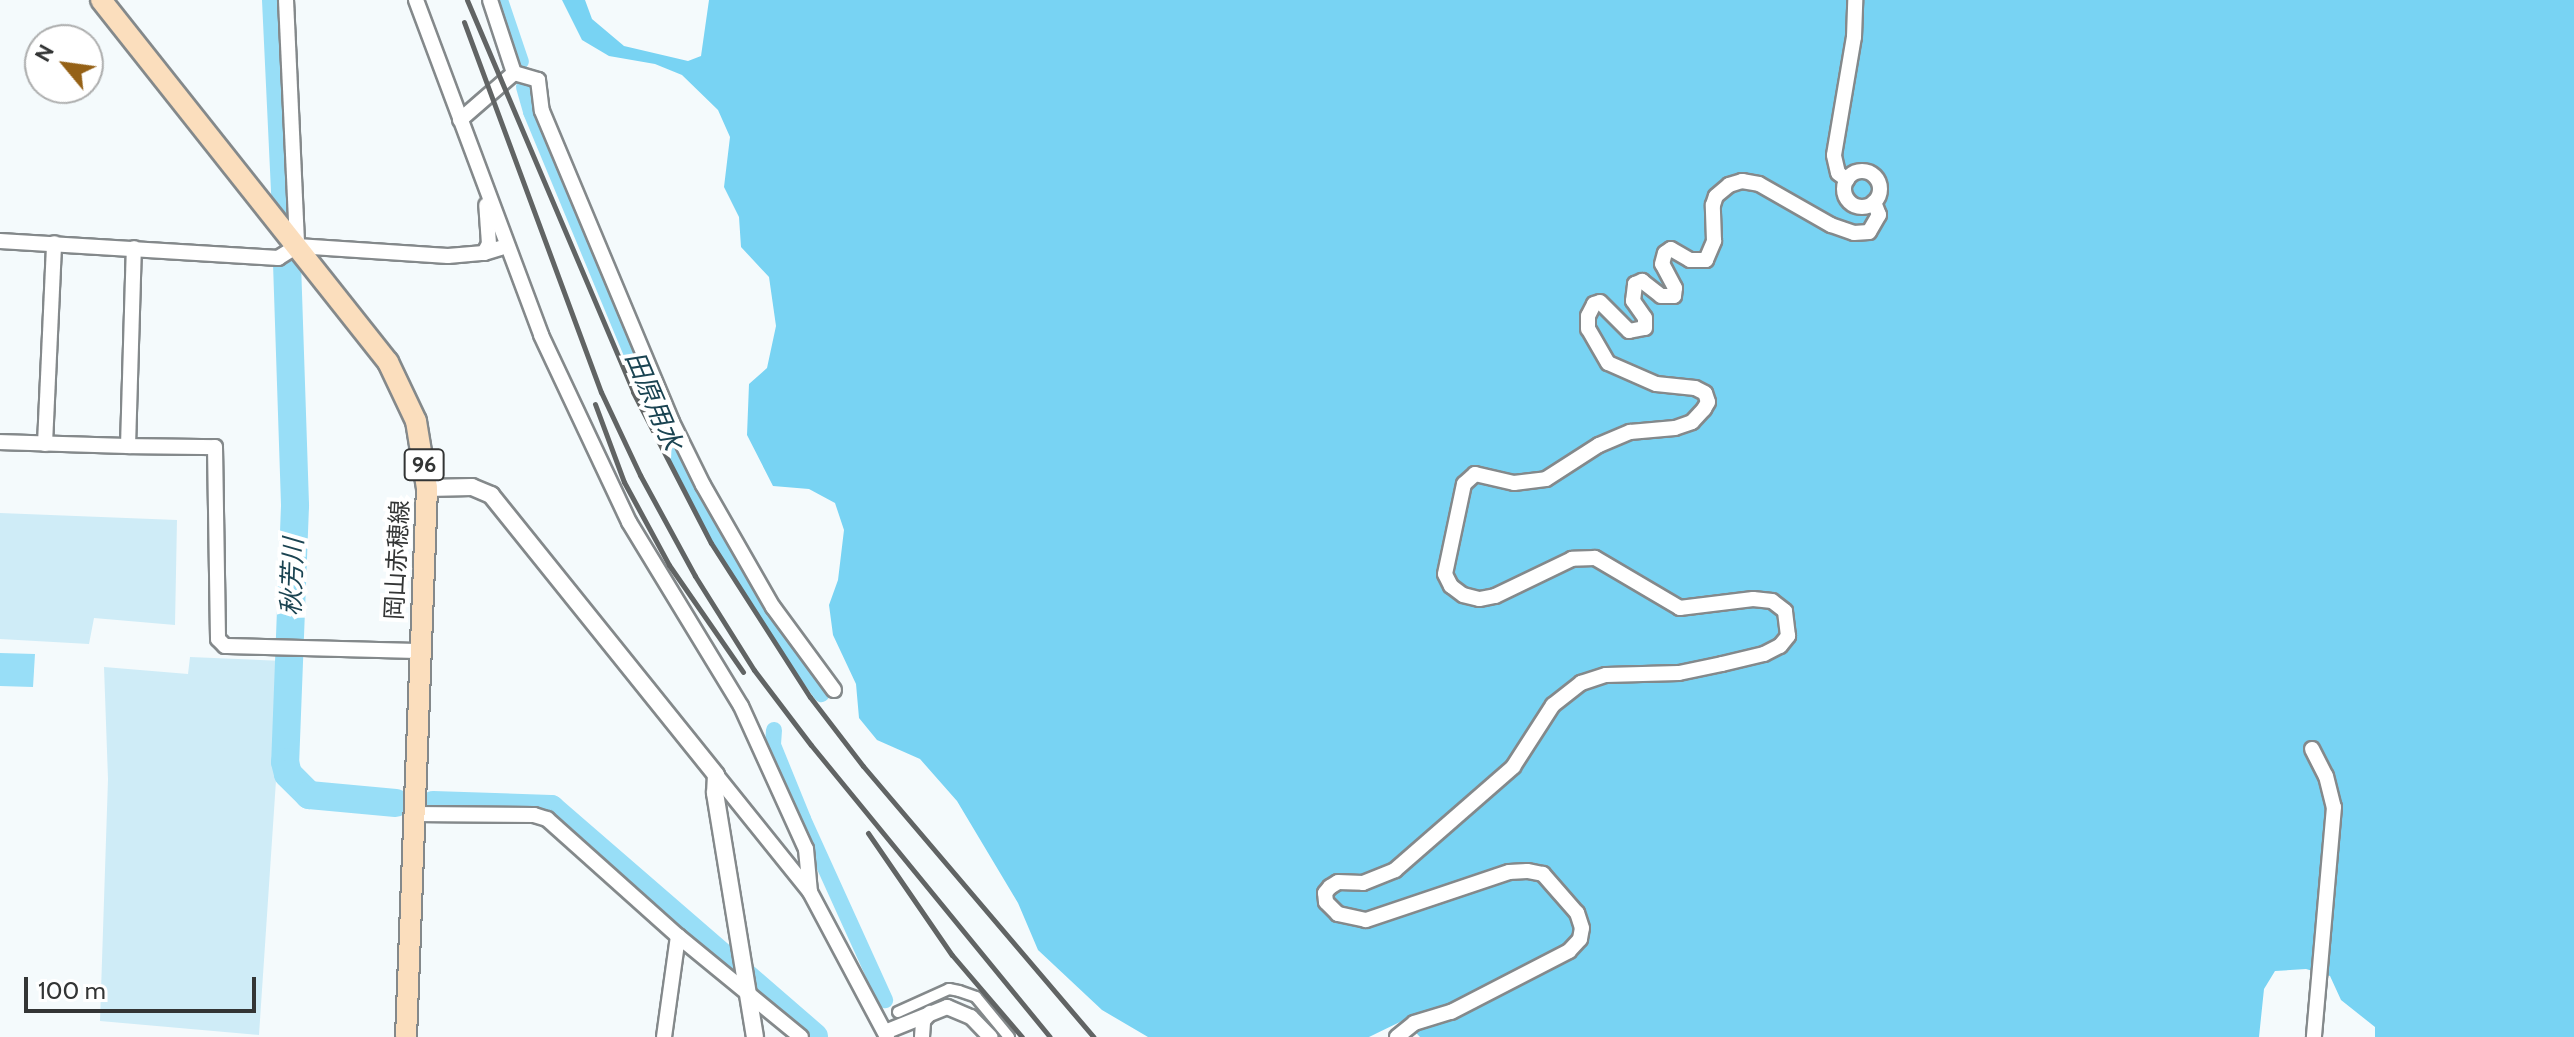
<!DOCTYPE html>
<html>
<head>
<meta charset="utf-8">
<style>
	body { margin:0 }
	#map { position:relative; width:2574px; height:1037px; overflow:hidden; background:#f4fafc; font-family:Cabin,"Noto Sans JP",sans-serif }
	div>[style] { position:absolute }
	.green>* { inset:0; background:#cfecf7 }
	.forest>* { inset:0; background:#78d3f3 }
	.water>* { inset:0; background:#98def7 }
	.canal>* { height:16px; margin:-8px; padding:0 8px; transform-origin:8px; border-radius:8px; background:#98def7 }
	.river>* { height:28px; margin:-14px; padding:0 14px; transform-origin:14px; border-radius:14px; background:#98def7 }
	.roads { filter:drop-shadow(2px 0 #84898b) drop-shadow(-2px 0 #84898b) drop-shadow(0 2px #84898b) drop-shadow(0 -2px #84898b) }
	.pedestrian>* { height:10px; margin:-5px; padding:0 5px; transform-origin:5px; border-radius:5px; background:#fff }
	.minor>* { height:14px; margin:-7px; padding:0 7px; transform-origin:7px; border-radius:7px; background:#fff }
	.minor>.ring { margin:-7px; padding:0; box-sizing:content-box; background:none; border:14px solid #fff; border-radius:50% }
	.tertiary>* { height:16px; margin:-8px; padding:0 8px; transform-origin:8px; border-radius:8px; background:#fff }
	.primary>* { height:20px; margin:-10px; padding:0 10px; transform-origin:10px; border-radius:10px; background:#fbdebd }
	.rail>* { height:5px; margin:-2.5px; padding:0 2.5px; transform-origin:2.5px; border-radius:2.5px; background:#616464 }
	span { translate:-50% -50%; white-space:nowrap; text-align:center; line-height:1.15; -webkit-text-stroke:8px #fff; paint-order:stroke }
	.shield-label span { padding:2px 6px; background:#fff; border:2px solid; border-radius:6px; -webkit-text-stroke-width:0 }
	.shield-label { font-size:22px; color:#333535; font-weight:700 }
	.street-label { font-size:24px; color:#333535 }
	.water-label { font-size:26px; color:#1b4452; font-style:italic }
	.north { position:absolute; left:24px; top:24px; width:80px; height:80px; box-sizing:border-box; background:#fff; border:2px solid #adaeae; border-radius:50%; rotate:299deg; font-size:22px; font-weight:700; line-height:32px; text-align:center; color:#333535 }
	.north::after { content:''; display:block; margin:auto; width:28px; height:36px; background:#956116; clip-path:polygon(50% 0,100% 100%,50% 72%,0 100%) }
	.scale { position:absolute; left:24px; top:977px; width:232px; height:36px; box-sizing:border-box; border:4px solid #333535; border-top:0; padding-left:10px; font-size:24px; line-height:28px; white-space:nowrap; color:#333535; -webkit-text-stroke:6px #fff; paint-order:stroke }
</style>
</head>
<body>
<div id="map">
	<div class="green">
		<i style="clip-path:polygon(0 513px,177px 520px,175px 625px,94px 618px,89px 644px,0 639px)"></i>
		<i style="clip-path:polygon(190px 657px,284px 661px,259px 1035px,100px 1021px,108px 779px,104px 667px,188px 674px)"></i>
	</div>
	<div class="forest">
		<i style="clip-path:polygon(562px 0,585px 0,592px 19px,624px 46px,688px 61px,701px 56px,709px 0,2574px 0,2574px 1037px,2375px 1037px,2375px 1027px,2341px 1000px,2330px 976px,2306px 969px,2275px 971px,2264px 989px,2259px 1037px,1420px 1037px,1404px 1020px,1369px 1037px,1148px 1037px,1102px 1010px,1038px 950px,1018px 903px,957px 801px,920px 759px,877px 740px,859px 718px,856px 684px,833px 635px,829px 605px,838px 580px,844px 530px,835px 503px,809px 489px,773px 486px,747px 435px,749px 384px,767px 368px,776px 326px,769px 277px,741px 247px,739px 217px,724px 187px,730px 137px,718px 110px,682px 75px,655px 64px,609px 56px,582px 40px)"></i>
	</div>
	<div class="water">
		<i style="clip-path:polygon(0 653px,35px 654px,33px 687px,0 686px)"></i>
	</div>
	<div class="canal">
		<i style="left:500px;top:0;width:65px;rotate:71.3deg"></i>
		<i style="left:524px;top:87px;width:26px;rotate:74deg"></i>
		<i style="left:531px;top:112px;width:366px;rotate:67.4deg"></i>
		<i style="left:672px;top:450px;width:96px;rotate:62.6deg"></i>
		<i style="left:716px;top:535px;width:88px;rotate:58.5deg"></i>
		<i style="left:762px;top:610px;width:103px;rotate:54.9deg"></i>
		<i style="left:774px;top:730px;width:15px;rotate:94deg"></i>
		<i style="left:773px;top:745px;width:80px;rotate:67.9deg"></i>
		<i style="left:803px;top:819px;width:199px;rotate:65.6deg"></i>
	</div>
	<div class="river">
		<i style="left:276px;top:0;width:213px;rotate:87.3deg"></i>
		<i style="left:287px;top:263px;width:243px;rotate:88.1deg"></i>
		<i style="left:295px;top:506px;width:256px;rotate:92.2deg"></i>
		<i style="left:285px;top:762px;width:12px;rotate:76deg"></i>
		<i style="left:288px;top:774px;width:30px;rotate:45deg"></i>
		<i style="left:309px;top:795px;width:87px;rotate:5.3deg"></i>
		<i style="left:433px;top:805px;width:118px;rotate:1.9deg"></i>
		<i style="left:551px;top:809px;width:348px;rotate:40.9deg"></i>
	</div>
	<div class="roads">
		<div class="pedestrian">
			<i style="left:898px;top:1012px;width:56px;rotate:-24.3deg"></i>
			<i style="left:949px;top:989px;width:10px;rotate:11deg"></i>
			<i style="left:959px;top:991px;width:18px;rotate:19deg"></i>
			<i style="left:976px;top:997px;width:52px;rotate:50.5deg"></i>
		</div>
		<div class="minor">
			<i style="left:286px;top:0;width:246px;rotate:87.4deg"></i>
			<i style="left:416px;top:0;width:358px;rotate:69.5deg"></i>
			<i style="left:541px;top:335px;width:207px;rotate:64.8deg"></i>
			<i style="left:629px;top:522px;width:215px;rotate:58.7deg"></i>
			<i style="left:741px;top:706px;width:157px;rotate:65.6deg"></i>
			<i style="left:806px;top:849px;width:43px;rotate:84.7deg"></i>
			<i style="left:490px;top:0;width:77px;rotate:71.8deg"></i>
			<i style="left:514px;top:73px;width:25px;rotate:16deg"></i>
			<i style="left:538px;top:80px;width:31px;rotate:83deg"></i>
			<i style="left:542px;top:111px;width:337px;rotate:67.3deg"></i>
			<i style="left:672px;top:422px;width:70px;rotate:63.8deg"></i>
			<i style="left:703px;top:485px;width:141px;rotate:60.2deg"></i>
			<i style="left:773px;top:607px;width:103px;rotate:53.7deg"></i>
			<i style="left:460px;top:120px;width:72px;rotate:-41deg"></i>
			<i class="ring" style="left:1844px;top:171px;width:22px;height:22px"></i>
			<i style="left:1847px;top:180px;width:11px;rotate:-142deg"></i>
			<i style="left:1838px;top:173px;width:18px;rotate:-103deg"></i>
			<i style="left:1834px;top:155px;width:120px;rotate:-80.4deg"></i>
			<i style="left:1854px;top:37px;width:37px;rotate:-88deg"></i>
			<i style="left:0;top:241px;width:279px;rotate:3.5deg"></i>
			<i style="left:278px;top:258px;width:22px;rotate:-32deg"></i>
			<i style="left:297px;top:246px;width:151px;rotate:3.8deg"></i>
			<i style="left:448px;top:256px;width:36px;rotate:-5deg"></i>
			<i style="left:484px;top:253px;width:24px;rotate:-17deg"></i>
			<i style="left:484px;top:253px;width:10px;rotate:-61deg"></i>
			<i style="left:489px;top:244px;width:39px;rotate:-94deg"></i>
			<i style="left:0;top:442px;width:128px;rotate:1.8deg"></i>
			<i style="left:128px;top:446px;width:198px;rotate:-88.3deg"></i>
			<i style="left:45px;top:444px;width:201px;rotate:-87.4deg"></i>
			<i style="left:128px;top:446px;width:87px;rotate:0.7deg"></i>
			<i style="left:215px;top:447px;width:192px;rotate:89.1deg"></i>
			<i style="left:218px;top:639px;width:10px;rotate:45deg"></i>
			<i style="left:225px;top:646px;width:194px;rotate:1.5deg"></i>
			<i style="left:2312px;top:749px;width:30px;rotate:63deg"></i>
			<i style="left:2326px;top:776px;width:32px;rotate:76deg"></i>
			<i style="left:2334px;top:807px;width:231px;rotate:95deg"></i>
			<i style="left:716px;top:775px;width:150px;rotate:51.2deg"></i>
			<i style="left:810px;top:892px;width:164px;rotate:62deg"></i>
			<i style="left:414px;top:814px;width:120px;rotate:0.5deg"></i>
			<i style="left:534px;top:815px;width:14px;rotate:17deg"></i>
			<i style="left:547px;top:819px;width:176px;rotate:41.8deg"></i>
			<i style="left:678px;top:936px;width:159px;rotate:39.4deg"></i>
			<i style="left:885px;top:1032px;width:67px;rotate:-22deg"></i>
			<i style="left:947px;top:1007px;width:26px;rotate:23deg"></i>
			<i style="left:971px;top:1017px;width:28px;rotate:46deg"></i>
			<i style="left:664px;top:1037px;width:102px;rotate:-82.1deg"></i>
			<i style="left:922px;top:1037px;width:16px;rotate:-86deg"></i>
			<i style="left:923px;top:1021px;width:11px;rotate:-49deg"></i>
			<i style="left:1397px;top:1037px;width:22px;rotate:-39deg"></i>
			<i style="left:1414px;top:1023px;width:39px;rotate:-17deg"></i>
			<i style="left:1451px;top:1012px;width:133px;rotate:-27.3deg"></i>
			<i style="left:1569px;top:951px;width:16px;rotate:-47deg"></i>
			<i style="left:1580px;top:939px;width:11px;rotate:-80deg"></i>
			<i style="left:1582px;top:928px;width:16px;rotate:-108deg"></i>
			<i style="left:1577px;top:913px;width:52px;rotate:-131.1deg"></i>
			<i style="left:1543px;top:874px;width:16px;rotate:-169deg"></i>
			<i style="left:1527px;top:871px;width:18px;rotate:177deg"></i>
			<i style="left:1509px;top:872px;width:151px;rotate:161.4deg"></i>
			<i style="left:1366px;top:920px;width:29px;rotate:-168deg"></i>
			<i style="left:1338px;top:914px;width:17px;rotate:-135deg"></i>
			<i style="left:1326px;top:902px;width:9px;rotate:-96deg"></i>
			<i style="left:1325px;top:893px;width:8px;rotate:-50deg"></i>
			<i style="left:1330px;top:887px;width:9px;rotate:-32deg"></i>
			<i style="left:1338px;top:882px;width:25px;rotate:2deg"></i>
			<i style="left:1363px;top:883px;width:35px;rotate:-22deg"></i>
			<i style="left:1395px;top:870px;width:157px;rotate:-41.1deg"></i>
			<i style="left:1513px;top:767px;width:74px;rotate:-57.2deg"></i>
			<i style="left:1553px;top:705px;width:36px;rotate:-38deg"></i>
			<i style="left:1581px;top:683px;width:26px;rotate:-18deg"></i>
			<i style="left:1606px;top:675px;width:73px;rotate:-1.6deg"></i>
			<i style="left:1679px;top:673px;width:44px;rotate:-11.8deg"></i>
			<i style="left:1722px;top:664px;width:43px;rotate:-13.4deg"></i>
			<i style="left:1764px;top:654px;width:18px;rotate:-27deg"></i>
			<i style="left:1780px;top:646px;width:13px;rotate:-51deg"></i>
			<i style="left:1788px;top:636px;width:25px;rotate:-97deg"></i>
			<i style="left:1785px;top:611px;width:16px;rotate:-142deg"></i>
			<i style="left:1772px;top:601px;width:19px;rotate:-174deg"></i>
			<i style="left:1753px;top:599px;width:74px;rotate:173deg"></i>
			<i style="left:1680px;top:608px;width:99px;rotate:-149.5deg"></i>
			<i style="left:1595px;top:558px;width:23px;rotate:178deg"></i>
			<i style="left:1572px;top:559px;width:85px;rotate:154.3deg"></i>
			<i style="left:1495px;top:596px;width:16px;rotate:169deg"></i>
			<i style="left:1479px;top:599px;width:16px;rotate:-166deg"></i>
			<i style="left:1463px;top:595px;width:15px;rotate:-143deg"></i>
			<i style="left:1451px;top:586px;width:13px;rotate:-117deg"></i>
			<i style="left:1445px;top:574px;width:92px;rotate:-78.1deg"></i>
			<i style="left:1464px;top:484px;width:15px;rotate:-42deg"></i>
			<i style="left:1475px;top:474px;width:40px;rotate:13deg"></i>
			<i style="left:1514px;top:483px;width:32px;rotate:-7deg"></i>
			<i style="left:1546px;top:479px;width:63px;rotate:-32.7deg"></i>
			<i style="left:1599px;top:445px;width:34px;rotate:-23deg"></i>
			<i style="left:1630px;top:432px;width:45px;rotate:-5.1deg"></i>
			<i style="left:1675px;top:428px;width:18px;rotate:-19deg"></i>
			<i style="left:1692px;top:422px;width:18px;rotate:-47deg"></i>
			<i style="left:1704px;top:409px;width:8px;rotate:-60deg"></i>
			<i style="left:1708px;top:402px;width:9px;rotate:-108deg"></i>
			<i style="left:1705px;top:393px;width:11px;rotate:-153deg"></i>
			<i style="left:1695px;top:388px;width:39px;rotate:-174deg"></i>
			<i style="left:1656px;top:384px;width:52px;rotate:-156.4deg"></i>
			<i style="left:1608px;top:363px;width:39px;rotate:-120deg"></i>
			<i style="left:1588px;top:329px;width:13px;rotate:-90deg"></i>
			<i style="left:1588px;top:316px;width:13px;rotate:-63deg"></i>
			<i style="left:1594px;top:304px;width:6px;rotate:-18deg"></i>
			<i style="left:1600px;top:302px;width:41px;rotate:45deg"></i>
			<i style="left:1629px;top:331px;width:16px;rotate:-11deg"></i>
			<i style="left:1645px;top:328px;width:10px;rotate:-90deg"></i>
			<i style="left:1645px;top:318px;width:21px;rotate:-125deg"></i>
			<i style="left:1633px;top:301px;width:17px;rotate:-83deg"></i>
			<i style="left:1635px;top:284px;width:8px;rotate:-23deg"></i>
			<i style="left:1642px;top:281px;width:24px;rotate:38deg"></i>
			<i style="left:1661px;top:296px;width:13px"></i>
			<i style="left:1674px;top:296px;width:8px;rotate:-83deg"></i>
			<i style="left:1675px;top:288px;width:27px;rotate:-118deg"></i>
			<i style="left:1662px;top:264px;width:11px;rotate:-75deg"></i>
			<i style="left:1665px;top:253px;width:7px;rotate:-34deg"></i>
			<i style="left:1671px;top:249px;width:22px;rotate:30deg"></i>
			<i style="left:1690px;top:260px;width:16px"></i>
			<i style="left:1706px;top:260px;width:21px;rotate:-67deg"></i>
			<i style="left:1714px;top:241px;width:36px;rotate:-92deg"></i>
			<i style="left:1713px;top:205px;width:9px;rotate:-72deg"></i>
			<i style="left:1716px;top:196px;width:17px;rotate:-40deg"></i>
			<i style="left:1729px;top:185px;width:14px;rotate:-17deg"></i>
			<i style="left:1742px;top:181px;width:17px;rotate:10deg"></i>
			<i style="left:1759px;top:184px;width:83px;rotate:29.7deg"></i>
			<i style="left:1831px;top:225px;width:24px;rotate:19deg"></i>
			<i style="left:1854px;top:233px;width:15px;rotate:-4deg"></i>
			<i style="left:1869px;top:232px;width:20px;rotate:-60deg"></i>
			<i style="left:1879px;top:215px;width:14px;rotate:-111deg"></i>
		</div>
		<div class="tertiary">
			<i style="left:427px;top:488px;width:45px;rotate:-1.3deg"></i>
			<i style="left:472px;top:487px;width:21px;rotate:23deg"></i>
			<i style="left:491px;top:495px;width:359px;rotate:51.2deg"></i>
			<i style="left:716px;top:775px;width:18px;rotate:93deg"></i>
			<i style="left:715px;top:793px;width:247px;rotate:80.7deg"></i>
		</div>
		<div class="primary">
			<i style="left:101px;top:0;width:462px;rotate:51.6deg"></i>
			<i style="left:388px;top:362px;width:65px;rotate:64.6deg"></i>
			<i style="left:416px;top:421px;width:68px;rotate:80.7deg"></i>
			<i style="left:427px;top:488px;width:549px;rotate:92.19deg"></i>
		</div>
	</div>
	<div class="rail">
		<i style="left:467px;top:0;width:426px;rotate:67deg"></i>
		<i style="left:633px;top:392px;width:170px;rotate:62.7deg"></i>
		<i style="left:711px;top:543px;width:183px;rotate:57.3deg"></i>
		<i style="left:810px;top:697px;width:87px;rotate:52.5deg"></i>
		<i style="left:863px;top:766px;width:356px;rotate:49.6deg"></i>
		<i style="left:464px;top:22px;width:395px;rotate:69.7deg"></i>
		<i style="left:601px;top:392px;width:92px;rotate:64.8deg"></i>
		<i style="left:640px;top:475px;width:115px;rotate:61.4deg"></i>
		<i style="left:695px;top:576px;width:111px;rotate:57.9deg"></i>
		<i style="left:754px;top:670px;width:94px;rotate:52.8deg"></i>
		<i style="left:811px;top:745px;width:377px;rotate:50.7deg"></i>
		<i style="left:595px;top:404px;width:83px;rotate:69.6deg"></i>
		<i style="left:624px;top:482px;width:94px;rotate:61.5deg"></i>
		<i style="left:669px;top:565px;width:130px;rotate:55.3deg"></i>
		<i style="left:868px;top:833px;width:148px;rotate:55.5deg"></i>
		<i style="left:952px;top:955px;width:108px;rotate:49.5deg"></i>
	</div>
	<div class="shield-label">
		<span style="left:424px;top:465px">96</span>
	</div>
	<div class="street-label">
		<span style="left:397px;top:560px;rotate:-87deg">岡山赤穂線</span>
	</div>
	<div class="water-label">
		<span style="left:653px;top:401px;rotate:67deg">田原用水</span>
		<span style="left:293px;top:577px;rotate:-88deg">秋芳川</span>
	</div>
	<div class="north">N</div>
	<div class="scale">100 m</div>
</div>
</body>
</html>
